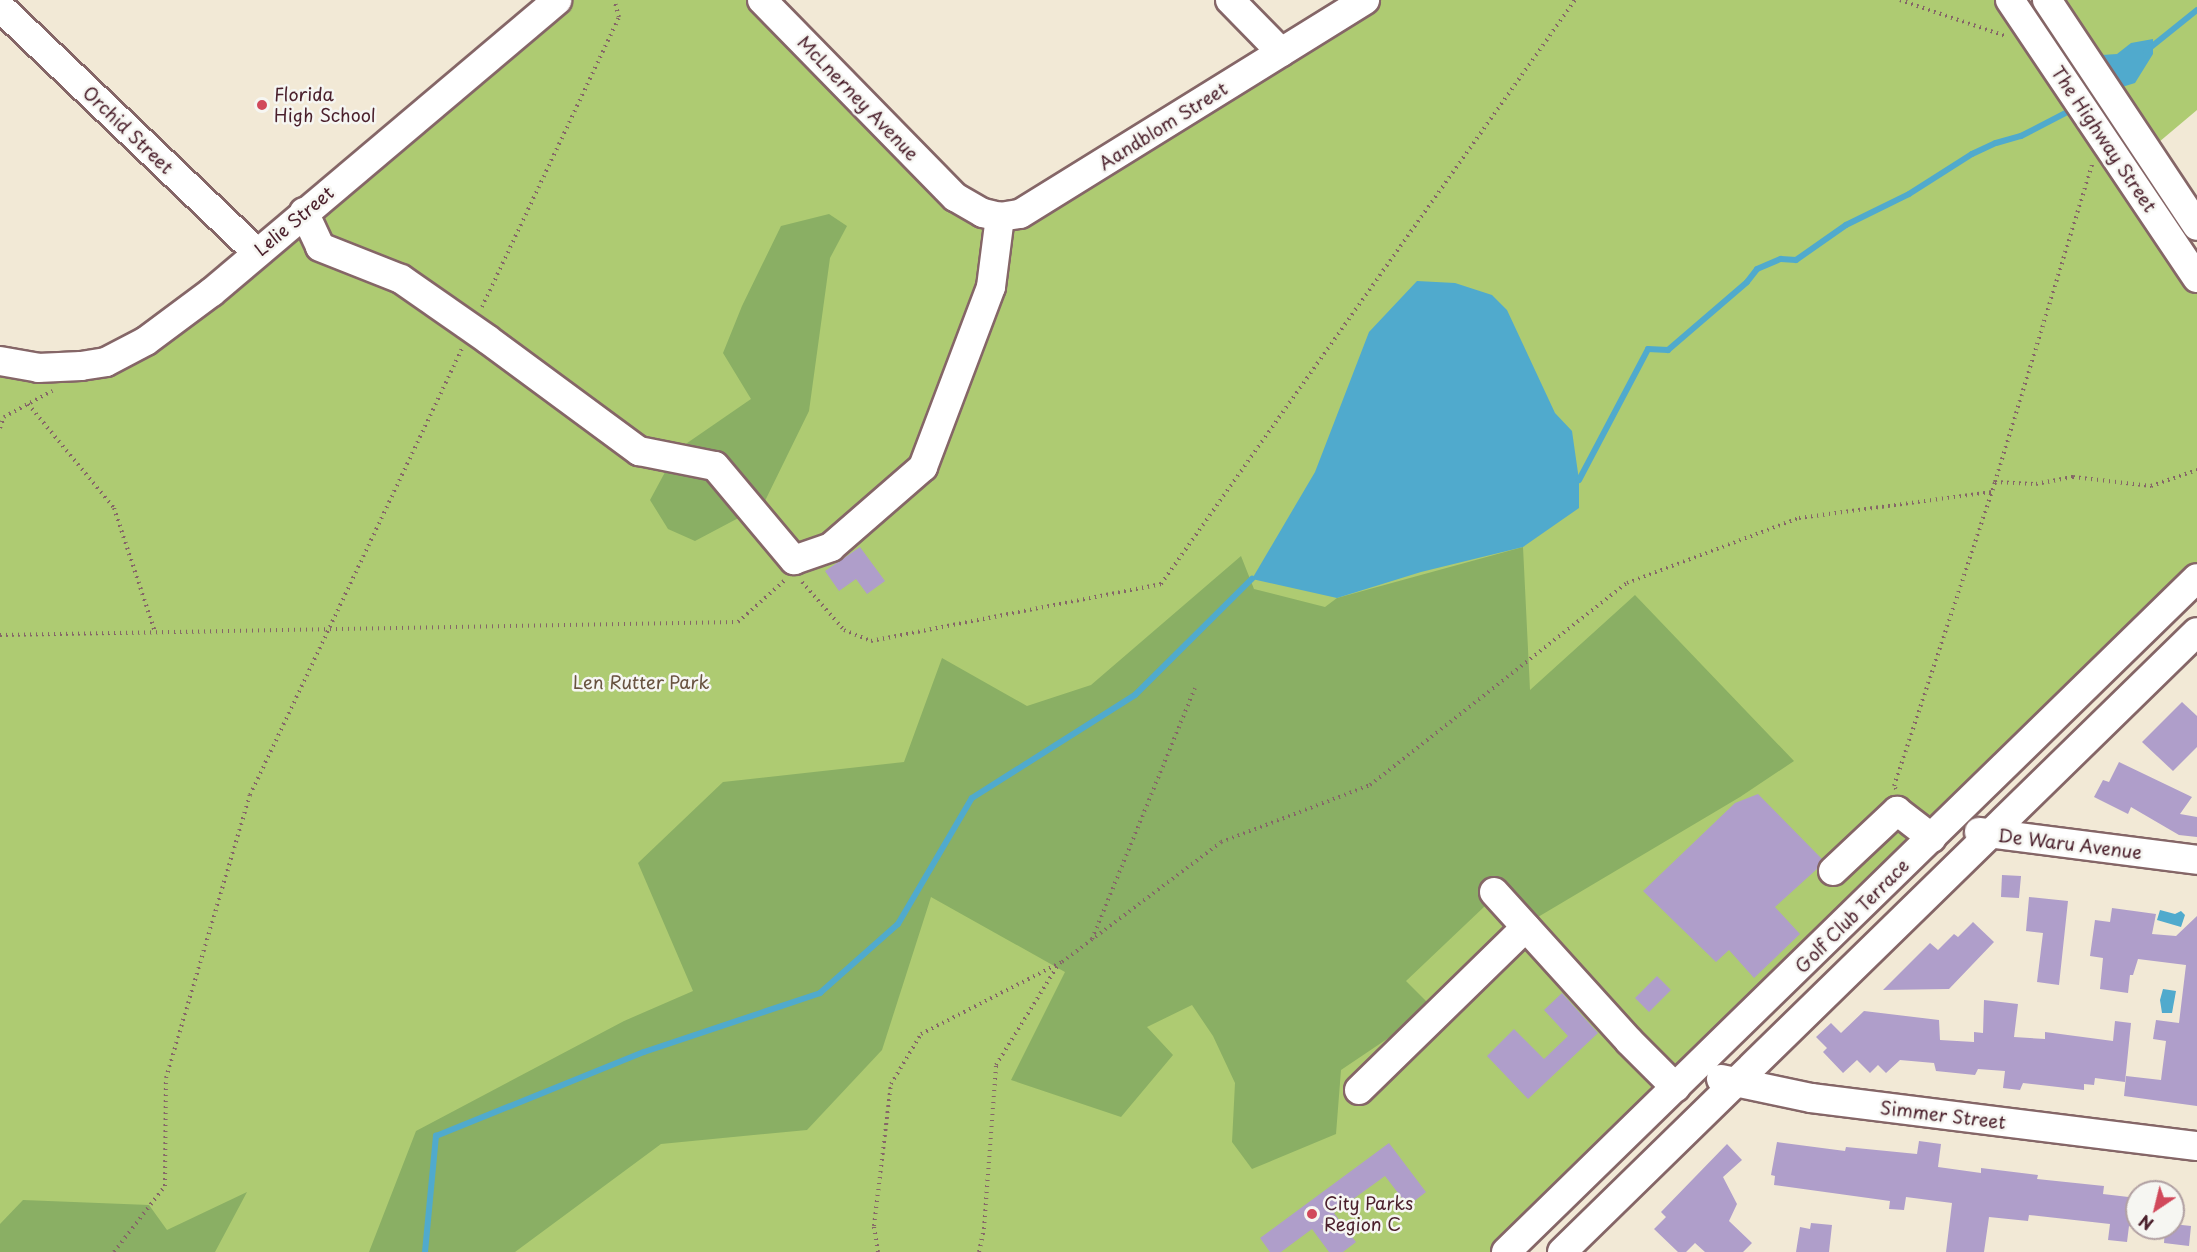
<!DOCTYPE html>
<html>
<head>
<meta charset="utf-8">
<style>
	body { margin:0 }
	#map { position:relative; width:2197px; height:1252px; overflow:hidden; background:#f2e9d6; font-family:"Playpen Sans",sans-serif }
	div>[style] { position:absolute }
	.green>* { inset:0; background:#aecb72 }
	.forest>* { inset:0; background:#8aaf64 }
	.water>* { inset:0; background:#50aacd }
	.stream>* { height:6px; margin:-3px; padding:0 3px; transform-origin:3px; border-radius:3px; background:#50aacd }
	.building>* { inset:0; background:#af9eca }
	.path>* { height:4px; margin-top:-2px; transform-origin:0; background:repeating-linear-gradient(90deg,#856667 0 1.5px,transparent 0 6px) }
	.roads { filter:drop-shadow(2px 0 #856667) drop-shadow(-2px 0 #856667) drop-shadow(0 2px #856667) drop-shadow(0 -2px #856667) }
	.minor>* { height:28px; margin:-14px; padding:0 14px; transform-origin:14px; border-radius:14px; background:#fff }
	.dots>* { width:16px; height:16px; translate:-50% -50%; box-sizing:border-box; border:3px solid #f6f6f2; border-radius:50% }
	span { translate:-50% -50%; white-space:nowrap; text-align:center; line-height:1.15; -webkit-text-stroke:5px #f6f6f2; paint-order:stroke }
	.poi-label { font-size:18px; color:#4a1f2b }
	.left { translate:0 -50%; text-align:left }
	.street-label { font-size:18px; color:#4a1f2b }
	.park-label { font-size:18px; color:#685340 }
	.north { position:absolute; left:2125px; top:1180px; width:60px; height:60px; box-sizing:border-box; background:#f6f6f2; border:2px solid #b1a0a2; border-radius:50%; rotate:215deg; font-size:16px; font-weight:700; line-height:24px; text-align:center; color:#4a1f2b }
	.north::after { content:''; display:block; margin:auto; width:21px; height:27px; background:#d1495b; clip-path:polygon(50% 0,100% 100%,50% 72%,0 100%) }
</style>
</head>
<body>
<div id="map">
	<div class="green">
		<i style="clip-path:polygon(566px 0,753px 0,986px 221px,1377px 0,2003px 0,2197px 289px,2197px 564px,1491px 1252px,0 1252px,0 368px,106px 369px)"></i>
		<i style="clip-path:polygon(2061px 0,2197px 0,2197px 110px,2159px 142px)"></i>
	</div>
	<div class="forest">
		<i style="clip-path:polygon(829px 214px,847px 226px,830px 258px,809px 411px,763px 505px,695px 541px,668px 529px,650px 500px,677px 450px,751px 399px,723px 353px,742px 306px,781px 226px)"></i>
		<i style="clip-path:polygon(1523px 547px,1530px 690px,1635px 595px,1794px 761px,1740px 797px,1538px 917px,1505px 887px,1406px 981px,1433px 1008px,1341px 1070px,1336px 1134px,1252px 1169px,1232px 1142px,1235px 1083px,1213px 1036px,1192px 1005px,1147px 1027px,1173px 1055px,1121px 1117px,1011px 1080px,1065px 972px,931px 897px,882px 1050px,807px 1130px,661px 1144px,515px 1252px,369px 1252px,416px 1131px,624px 1021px,693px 991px,638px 863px,723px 782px,904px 762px,942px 658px,1027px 706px,1091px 685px,1241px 556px,1254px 589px,1325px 607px,1337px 598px)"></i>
		<i style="clip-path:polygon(247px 1192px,215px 1252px,0 1252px,0 1224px,23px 1200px,149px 1205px,167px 1230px)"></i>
	</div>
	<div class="water">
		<i style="clip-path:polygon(2153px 39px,2153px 54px,2135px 83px,2122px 87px,2102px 55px,2117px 54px,2131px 43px)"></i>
		<i style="clip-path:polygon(1417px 281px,1455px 283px,1492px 295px,1507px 310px,1555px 413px,1572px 431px,1579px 480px,1579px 508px,1523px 547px,1421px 572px,1337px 598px,1252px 579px,1315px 472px,1369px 332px)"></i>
		<i style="clip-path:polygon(2160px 910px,2175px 914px,2181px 911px,2185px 915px,2181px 927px,2157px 920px)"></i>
		<i style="clip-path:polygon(2163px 989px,2176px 991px,2172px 1013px,2162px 1013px,2160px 1000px)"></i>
	</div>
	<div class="stream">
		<i style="left:2146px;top:51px;width:65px;rotate:-38.8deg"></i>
		<i style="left:1579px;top:480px;width:148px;rotate:-62.2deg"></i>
		<i style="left:1648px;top:349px;width:20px;rotate:3deg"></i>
		<i style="left:1668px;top:350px;width:104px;rotate:-40.7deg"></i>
		<i style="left:1747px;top:282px;width:16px;rotate:-52deg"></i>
		<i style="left:1757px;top:269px;width:26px;rotate:-23deg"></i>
		<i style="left:1781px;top:259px;width:15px;rotate:4deg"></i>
		<i style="left:1796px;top:260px;width:61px;rotate:-35deg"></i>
		<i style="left:1846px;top:225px;width:70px;rotate:-26.2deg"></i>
		<i style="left:1909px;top:194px;width:75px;rotate:-32.4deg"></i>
		<i style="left:1972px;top:154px;width:26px;rotate:-25deg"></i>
		<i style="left:1996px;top:143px;width:26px;rotate:-16deg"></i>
		<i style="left:2021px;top:136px;width:59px;rotate:-27.4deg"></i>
		<i style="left:425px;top:1252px;width:117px;rotate:-84.6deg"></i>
		<i style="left:436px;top:1136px;width:224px;rotate:-22deg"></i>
		<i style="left:644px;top:1052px;width:186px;rotate:-18.5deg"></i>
		<i style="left:820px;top:993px;width:104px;rotate:-41.5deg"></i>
		<i style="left:898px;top:924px;width:146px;rotate:-59.6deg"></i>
		<i style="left:972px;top:798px;width:193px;rotate:-32.3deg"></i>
		<i style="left:1135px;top:695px;width:165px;rotate:-44.8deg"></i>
	</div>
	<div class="building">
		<i style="clip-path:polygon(860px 547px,885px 581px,867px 594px,856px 579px,839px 591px,825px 571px)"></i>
		<i style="clip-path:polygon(2182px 702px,2197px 716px,2197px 747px,2173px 771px,2142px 742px)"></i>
		<i style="clip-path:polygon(2119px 762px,2192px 797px,2180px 814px,2197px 817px,2197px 837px,2179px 835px,2131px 807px,2128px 814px,2094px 797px,2103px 780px,2109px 782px)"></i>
		<i style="clip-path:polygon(1758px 794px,1822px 859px,1817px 869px,1775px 907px,1800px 934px,1754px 978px,1729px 950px,1716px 962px,1643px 891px,1735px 803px)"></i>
		<i style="clip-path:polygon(2002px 875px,2021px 876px,2019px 898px,2001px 897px)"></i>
		<i style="clip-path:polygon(2029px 897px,2068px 901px,2059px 985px,2037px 982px,2043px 933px,2026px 931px)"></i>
		<i style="clip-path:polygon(2112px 908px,2156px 914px,2152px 934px,2176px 936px,2197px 916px,2197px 1106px,2124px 1096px,2126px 1076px,2161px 1080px,2166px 1041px,2153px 1039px,2156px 1020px,2179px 1023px,2186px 965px,2138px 959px,2133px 975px,2130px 975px,2128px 993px,2100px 989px,2103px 958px,2090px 956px,2095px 920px,2110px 922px)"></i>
		<i style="clip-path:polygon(1973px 922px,1994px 942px,1949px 989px,1883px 990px,1930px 943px,1938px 950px,1954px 934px,1958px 937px)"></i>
		<i style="clip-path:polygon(1657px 976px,1671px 990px,1649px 1012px,1635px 998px)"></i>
		<i style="clip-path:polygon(1562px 993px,1598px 1033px,1528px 1099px,1487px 1056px,1514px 1029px,1544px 1059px,1568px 1036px,1544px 1010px)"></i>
		<i style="clip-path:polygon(1984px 1000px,2018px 1004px,2014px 1037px,2045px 1039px,2045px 1032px,2113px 1041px,2115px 1021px,2131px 1023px,2125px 1082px,2095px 1078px,2094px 1085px,2084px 1084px,2084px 1090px,2023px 1083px,2020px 1090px,2003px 1088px,2005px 1071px,1978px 1069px,1975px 1075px,1936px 1071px,1934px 1063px,1900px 1060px,1886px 1073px,1878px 1065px,1870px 1073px,1857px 1060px,1843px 1073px,1823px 1052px,1827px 1048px,1816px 1037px,1831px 1023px,1841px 1033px,1864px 1011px,1939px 1020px,1940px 1040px,1974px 1042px,1974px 1032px,1983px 1033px)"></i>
		<i style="clip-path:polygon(1919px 1141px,1941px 1144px,1938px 1167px,1981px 1173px,1981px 1168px,2038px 1175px,2037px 1179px,2104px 1186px,2103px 1194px,2137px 1198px,2137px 1227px,2129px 1226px,2127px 1242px,2108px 1240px,2110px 1224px,2029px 1215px,2028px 1221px,1989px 1217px,1984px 1252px,1946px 1252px,1952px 1203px,1906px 1197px,1904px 1210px,1889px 1209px,1890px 1201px,1774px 1185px,1775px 1176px,1771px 1175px,1777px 1142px,1845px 1151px,1846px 1147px,1917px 1154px)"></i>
		<i style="clip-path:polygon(1389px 1143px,1426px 1192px,1408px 1206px,1385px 1176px,1334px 1213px,1356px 1242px,1343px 1252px,1329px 1252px,1312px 1229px,1281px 1252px,1270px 1252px,1260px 1238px)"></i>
		<i style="clip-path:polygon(1727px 1144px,1742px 1160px,1723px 1177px,1737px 1204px,1729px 1221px,1752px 1243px,1743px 1252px,1705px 1252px,1695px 1243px,1686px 1252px,1678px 1252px,1654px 1229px,1666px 1217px,1661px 1212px)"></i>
		<i style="clip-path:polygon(1811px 1223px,1832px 1225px,1829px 1252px,1796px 1252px,1800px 1227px,1810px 1229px)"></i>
		<i style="clip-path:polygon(2173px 1224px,2191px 1226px,2189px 1246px,2164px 1243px,2165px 1228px,2173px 1228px)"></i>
	</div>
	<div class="path">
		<i style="left:1900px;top:0;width:111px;rotate:18.9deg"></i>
		<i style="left:482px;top:307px;width:321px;rotate:-64.7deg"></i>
		<i style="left:619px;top:17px;width:18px;rotate:-106deg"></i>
		<i style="left:28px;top:404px;width:135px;rotate:50.4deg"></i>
		<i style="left:114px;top:508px;width:131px;rotate:71.7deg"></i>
		<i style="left:0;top:428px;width:12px;rotate:-70deg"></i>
		<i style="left:4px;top:417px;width:55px;rotate:-28.4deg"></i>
		<i style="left:1995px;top:482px;width:332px;rotate:-73deg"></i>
		<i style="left:802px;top:582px;width:64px;rotate:48.8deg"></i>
		<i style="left:844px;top:630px;width:29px;rotate:22deg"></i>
		<i style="left:871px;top:641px;width:296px;rotate:-11.1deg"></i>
		<i style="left:1161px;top:584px;width:716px;rotate:-54.67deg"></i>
		<i style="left:0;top:635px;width:738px;rotate:-1.01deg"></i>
		<i style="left:738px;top:622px;width:62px;rotate:-41.7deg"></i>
		<i style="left:1896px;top:789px;width:4px;rotate:-124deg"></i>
		<i style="left:1894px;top:786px;width:320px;rotate:-71.6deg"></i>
		<i style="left:1995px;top:482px;width:41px;rotate:2.8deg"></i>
		<i style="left:2036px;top:484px;width:38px;rotate:-11deg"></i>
		<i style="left:2073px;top:477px;width:79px;rotate:6.6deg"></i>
		<i style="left:2151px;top:486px;width:49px;rotate:-19.2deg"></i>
		<i style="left:1092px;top:939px;width:271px;rotate:-67.7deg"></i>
		<i style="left:114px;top:1252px;width:83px;rotate:-52.3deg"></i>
		<i style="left:165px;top:1186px;width:108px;rotate:-89.5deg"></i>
		<i style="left:166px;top:1078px;width:295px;rotate:-73.5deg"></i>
		<i style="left:250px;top:795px;width:494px;rotate:-64.6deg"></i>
		<i style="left:878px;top:1252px;width:26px;rotate:-99deg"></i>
		<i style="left:874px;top:1226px;width:143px;rotate:-83.2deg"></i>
		<i style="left:891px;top:1084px;width:58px;rotate:-59deg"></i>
		<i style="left:921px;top:1034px;width:158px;rotate:-27.1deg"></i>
		<i style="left:1062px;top:962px;width:199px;rotate:-37deg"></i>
		<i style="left:1221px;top:842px;width:160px;rotate:-20.9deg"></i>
		<i style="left:1370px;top:785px;width:327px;rotate:-38.2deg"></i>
		<i style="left:1627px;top:583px;width:184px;rotate:-20.7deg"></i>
		<i style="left:1799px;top:518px;width:195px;rotate:-7.7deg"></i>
		<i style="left:979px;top:1252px;width:24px;rotate:-78deg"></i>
		<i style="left:984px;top:1229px;width:164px;rotate:-85.8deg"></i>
		<i style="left:996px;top:1065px;width:118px;rotate:-58.2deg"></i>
	</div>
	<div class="roads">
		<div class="minor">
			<i style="left:762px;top:0;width:276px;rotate:45.6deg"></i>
			<i style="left:955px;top:197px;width:32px;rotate:30deg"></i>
			<i style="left:983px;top:213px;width:17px;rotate:13deg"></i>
			<i style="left:1000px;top:217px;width:20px;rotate:-9deg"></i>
			<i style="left:1020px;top:214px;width:406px;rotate:-31.8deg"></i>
			<i style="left:1230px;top:0;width:73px;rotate:45.6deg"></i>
			<i style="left:2010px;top:0;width:335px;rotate:56.1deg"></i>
			<i style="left:2047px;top:0;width:271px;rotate:56.4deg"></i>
			<i style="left:0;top:7px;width:354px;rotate:43.7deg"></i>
			<i style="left:304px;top:212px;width:38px;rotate:65deg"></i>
			<i style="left:320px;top:247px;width:87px;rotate:21.6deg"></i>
			<i style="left:401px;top:279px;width:105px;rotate:34.9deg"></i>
			<i style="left:487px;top:339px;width:189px;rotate:36.4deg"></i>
			<i style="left:639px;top:451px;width:77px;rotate:11.2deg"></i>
			<i style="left:715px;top:466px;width:123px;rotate:50deg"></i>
			<i style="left:794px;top:560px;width:39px;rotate:-19deg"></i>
			<i style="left:831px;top:547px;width:122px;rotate:-41deg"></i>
			<i style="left:923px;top:467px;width:192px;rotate:-69.3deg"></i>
			<i style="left:991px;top:287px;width:71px;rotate:-82.7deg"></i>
			<i style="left:0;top:361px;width:39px;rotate:10deg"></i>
			<i style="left:38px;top:368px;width:43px;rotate:-2.7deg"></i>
			<i style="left:81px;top:366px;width:25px;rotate:-9deg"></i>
			<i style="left:106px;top:362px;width:45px;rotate:-27.7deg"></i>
			<i style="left:146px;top:341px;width:82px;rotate:-36.6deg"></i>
			<i style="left:212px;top:292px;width:452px;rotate:-40.2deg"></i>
			<i style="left:1979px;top:832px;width:220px;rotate:7.3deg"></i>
			<i style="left:1833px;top:871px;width:88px;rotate:-43.2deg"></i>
			<i style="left:1897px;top:811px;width:44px;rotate:37.6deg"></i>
			<i style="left:1494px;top:892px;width:201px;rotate:47.8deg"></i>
			<i style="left:1629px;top:1041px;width:66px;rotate:45deg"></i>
			<i style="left:1721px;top:1079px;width:92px;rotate:11.9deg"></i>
			<i style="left:1811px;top:1098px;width:389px;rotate:7.1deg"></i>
			<i style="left:1359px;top:1090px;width:233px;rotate:-44.3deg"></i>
			<i style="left:1506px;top:1252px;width:965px;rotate:-44.29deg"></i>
			<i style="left:1562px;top:1252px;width:887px;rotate:-44.32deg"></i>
		</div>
	</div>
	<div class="dots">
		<i style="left:262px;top:105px;background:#d1495b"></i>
		<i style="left:1312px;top:1214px;background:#d1495b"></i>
	</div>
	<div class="poi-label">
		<span class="left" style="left:274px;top:105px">Florida<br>High School</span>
		<span class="left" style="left:1324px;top:1214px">City Parks<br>Region C</span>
	</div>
	<div class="street-label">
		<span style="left:858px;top:98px;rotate:46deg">McLnerney Avenue</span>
		<span style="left:1163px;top:126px;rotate:-32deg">Aandblom Street</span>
		<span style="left:128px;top:130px;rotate:44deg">Orchid Street</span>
		<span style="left:2104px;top:139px;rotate:56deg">The Highway Street</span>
		<span style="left:294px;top:221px;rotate:-40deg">Lelie Street</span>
		<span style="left:2070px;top:844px;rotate:7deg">De Waru Avenue</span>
		<span style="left:1852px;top:916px;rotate:-45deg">Golf Club Terrace</span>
		<span style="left:1943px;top:1115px;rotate:7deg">Simmer Street</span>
	</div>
	<div class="park-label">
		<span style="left:641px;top:682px">Len Rutter Park</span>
	</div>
	<div class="north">N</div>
</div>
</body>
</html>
